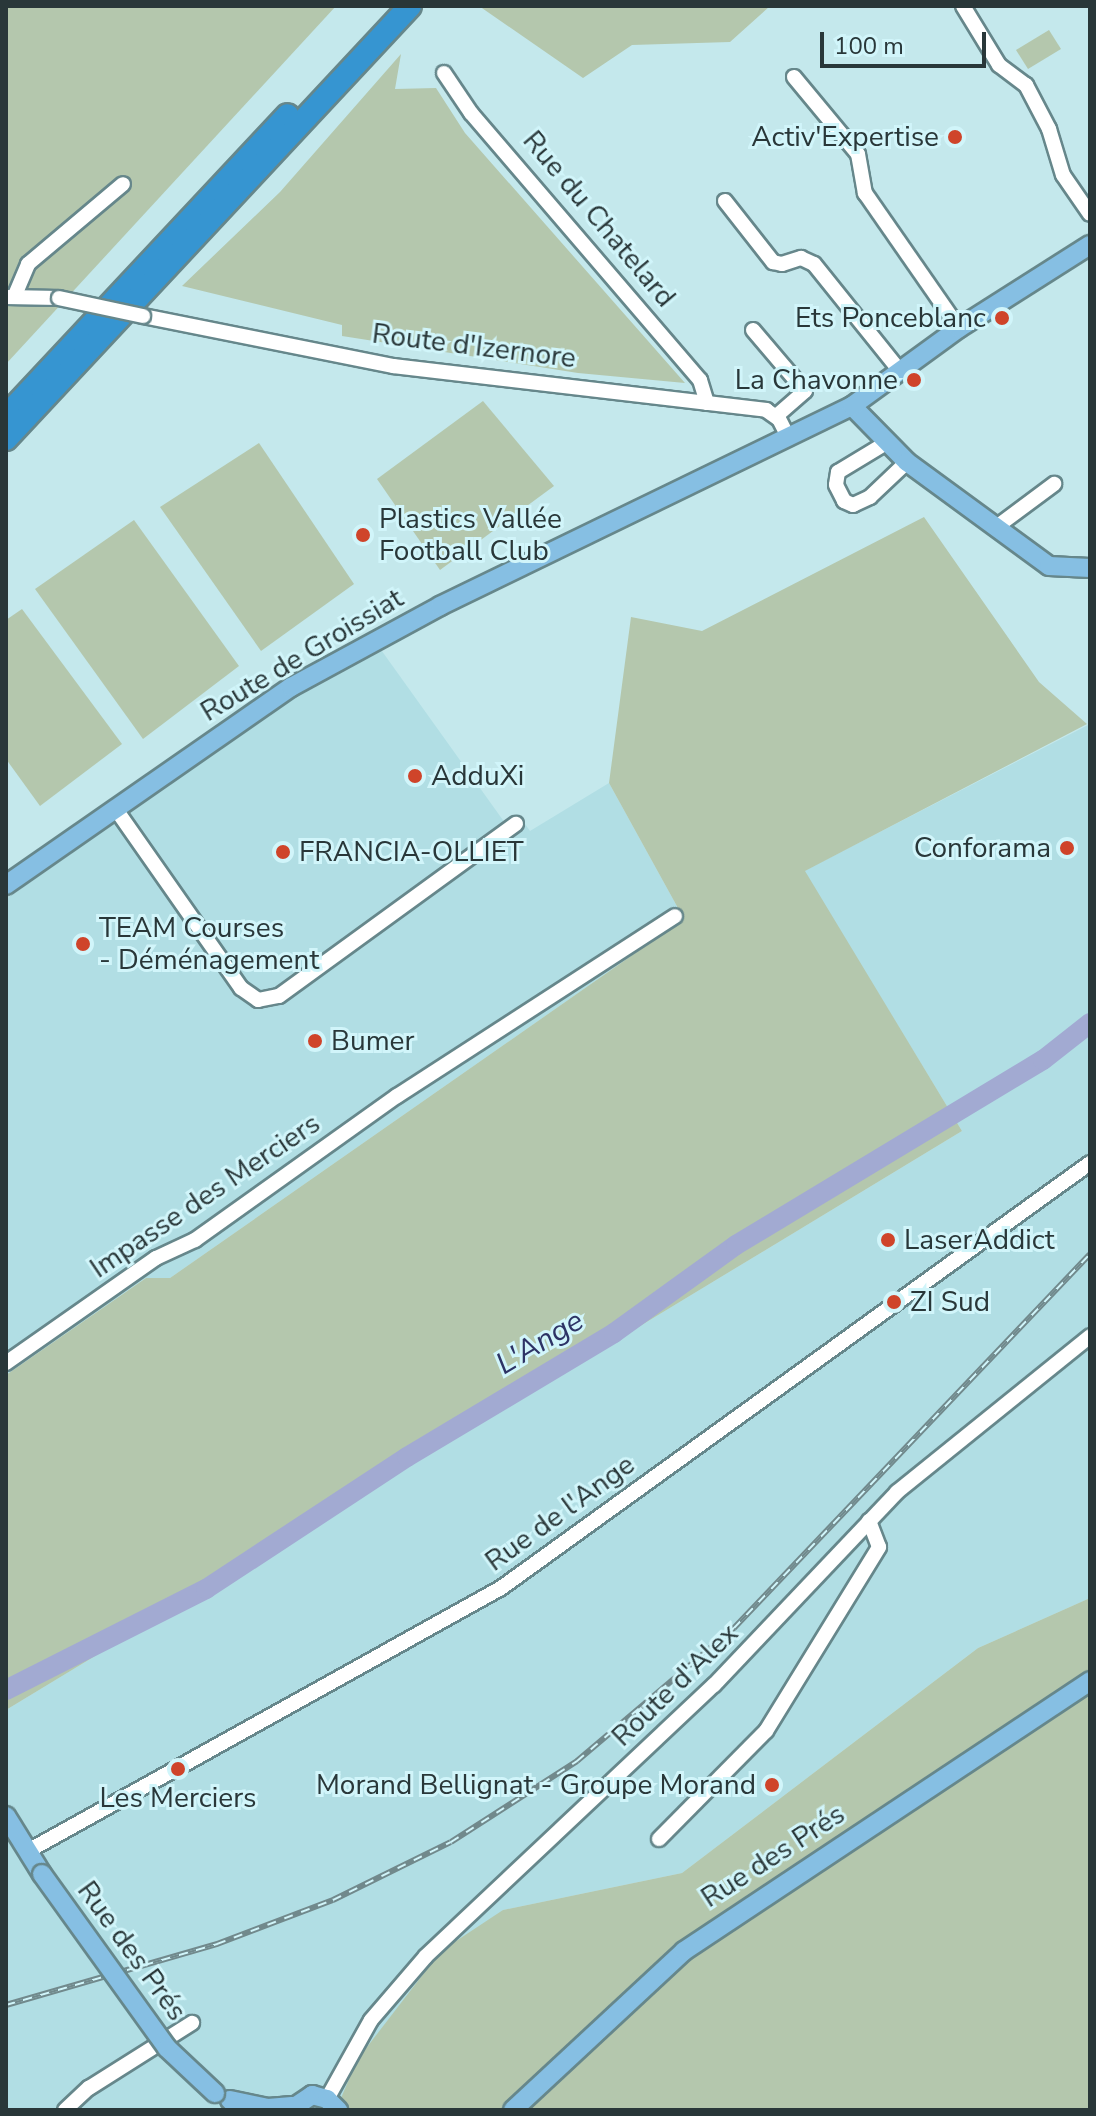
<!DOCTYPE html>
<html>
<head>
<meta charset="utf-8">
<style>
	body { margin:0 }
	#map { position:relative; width:1096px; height:2116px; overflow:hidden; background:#c4e8ec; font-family:"Nunito Sans",sans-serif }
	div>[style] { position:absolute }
	.built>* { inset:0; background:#b1dee4 }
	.green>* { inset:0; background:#b4c7ad }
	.river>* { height:20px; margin:-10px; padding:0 10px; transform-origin:10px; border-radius:10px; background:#a2aad2 }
	.roads { filter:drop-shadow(2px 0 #66878b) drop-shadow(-2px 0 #66878b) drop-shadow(0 2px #66878b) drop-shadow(0 -2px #66878b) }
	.minor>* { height:14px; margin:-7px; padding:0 7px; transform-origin:7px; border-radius:7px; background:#fff }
	.major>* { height:18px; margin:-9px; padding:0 9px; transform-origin:9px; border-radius:9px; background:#86bfe3 }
	.highway>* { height:22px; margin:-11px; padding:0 11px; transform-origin:11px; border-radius:11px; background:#3695d1 }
	.rail>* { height:6px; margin-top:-3px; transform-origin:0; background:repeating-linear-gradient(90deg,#d1f5fa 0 9px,#71898c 0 18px); box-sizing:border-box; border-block:2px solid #71898c }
	.bridges { filter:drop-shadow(2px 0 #66878b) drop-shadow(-2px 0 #66878b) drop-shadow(0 2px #66878b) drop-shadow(0 -2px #66878b) }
	.minor-bridge>* { height:14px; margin:-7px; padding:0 7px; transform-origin:7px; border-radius:7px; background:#fff }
	.major-bridge>* { height:18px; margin:-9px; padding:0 9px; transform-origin:9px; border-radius:9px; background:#86bfe3 }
	.dots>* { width:22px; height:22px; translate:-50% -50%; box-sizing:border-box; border:4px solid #d1f5fa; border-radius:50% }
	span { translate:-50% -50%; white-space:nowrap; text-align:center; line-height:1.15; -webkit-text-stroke:6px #d1f5fa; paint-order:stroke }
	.poi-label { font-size:28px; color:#293739 }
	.right { translate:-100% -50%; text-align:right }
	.left { translate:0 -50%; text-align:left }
	.street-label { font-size:28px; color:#293739 }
	.water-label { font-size:30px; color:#2d3365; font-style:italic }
	.frame { position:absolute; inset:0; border:8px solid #293739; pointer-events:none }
	.scale { position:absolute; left:820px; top:32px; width:166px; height:36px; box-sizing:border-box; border:4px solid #293739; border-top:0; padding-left:10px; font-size:24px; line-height:28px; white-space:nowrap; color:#293739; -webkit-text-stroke:6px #d1f5fa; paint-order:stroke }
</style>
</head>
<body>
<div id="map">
	<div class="built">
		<i style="clip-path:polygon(379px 647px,505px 823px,518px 814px,530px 831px,609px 783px,684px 919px,170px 1278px,146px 1278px,6px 1375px,6px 899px,292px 699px)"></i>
		<i style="clip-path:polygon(1090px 724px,1090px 1598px,978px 1648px,682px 1873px,503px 1910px,336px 2110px,6px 2110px,6px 1710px,962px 1131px,804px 871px)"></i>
	</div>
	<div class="green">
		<i style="clip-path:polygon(6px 6px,336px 6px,6px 364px)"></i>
		<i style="clip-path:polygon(479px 6px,770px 6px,730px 42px,632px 45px,583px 78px)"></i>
		<i style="clip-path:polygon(1049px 30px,1061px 49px,1028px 69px,1016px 50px)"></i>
		<i style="clip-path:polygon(401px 54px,395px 89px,436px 88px,465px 133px,685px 383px,578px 373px,342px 336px,342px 325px,182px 286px,280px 192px)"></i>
		<i style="clip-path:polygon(483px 401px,554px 486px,440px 570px,377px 479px)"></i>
		<i style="clip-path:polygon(259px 443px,354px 584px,261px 651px,160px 507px)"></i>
		<i style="clip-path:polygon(924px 517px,1039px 682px,1087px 724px,805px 871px,962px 1131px,6px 1710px,6px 1375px,146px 1278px,170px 1278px,684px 919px,609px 783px,631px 617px,702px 631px)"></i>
		<i style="clip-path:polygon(134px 520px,239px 666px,143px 739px,35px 589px)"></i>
		<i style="clip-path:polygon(22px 609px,122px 744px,40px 806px,6px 759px,6px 620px)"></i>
		<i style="clip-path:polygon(1090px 1598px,1090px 2110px,336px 2110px,357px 2060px,441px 1951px,503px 1910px,682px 1873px,978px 1648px)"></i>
	</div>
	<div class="river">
		<i style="left:6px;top:1690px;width:224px;rotate:-26.8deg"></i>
		<i style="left:206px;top:1589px;width:240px;rotate:-33.3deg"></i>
		<i style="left:407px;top:1457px;width:241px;rotate:-30.9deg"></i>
		<i style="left:614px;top:1333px;width:150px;rotate:-35.8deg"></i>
		<i style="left:736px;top:1245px;width:358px;rotate:-31.1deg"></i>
		<i style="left:1043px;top:1060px;width:60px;rotate:-38.2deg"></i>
	</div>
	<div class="roads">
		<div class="minor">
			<i style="left:963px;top:6px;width:69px;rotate:58.6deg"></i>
			<i style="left:999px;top:65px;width:34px;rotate:37deg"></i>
			<i style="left:1026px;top:85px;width:50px;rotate:62.4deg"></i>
			<i style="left:1049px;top:129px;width:48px;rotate:73.1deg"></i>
			<i style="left:1063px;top:175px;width:47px;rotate:55.3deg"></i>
			<i style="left:444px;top:73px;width:48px;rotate:56deg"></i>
			<i style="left:471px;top:113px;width:352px;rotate:49.4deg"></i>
			<i style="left:700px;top:380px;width:24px;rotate:73deg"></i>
			<i style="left:794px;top:77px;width:100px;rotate:50.3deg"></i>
			<i style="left:858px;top:154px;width:40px;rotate:80deg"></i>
			<i style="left:865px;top:193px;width:165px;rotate:55.2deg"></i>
			<i style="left:725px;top:201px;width:78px;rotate:51.8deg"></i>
			<i style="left:773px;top:262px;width:9px;rotate:13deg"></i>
			<i style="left:782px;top:264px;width:20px;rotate:-18deg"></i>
			<i style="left:801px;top:258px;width:14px;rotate:25deg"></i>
			<i style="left:814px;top:264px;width:137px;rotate:51.2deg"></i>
			<i style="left:15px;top:295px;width:34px;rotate:-67deg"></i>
			<i style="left:28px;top:264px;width:124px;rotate:-40.1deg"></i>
			<i style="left:6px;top:297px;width:53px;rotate:1.1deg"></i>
			<i style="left:143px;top:316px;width:255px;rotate:11.3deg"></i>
			<i style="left:393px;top:366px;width:376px;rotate:6.7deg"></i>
			<i style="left:766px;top:410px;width:16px;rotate:35deg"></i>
			<i style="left:779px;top:419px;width:20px;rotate:63deg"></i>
			<i style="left:753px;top:330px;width:80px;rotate:49.6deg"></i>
			<i style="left:805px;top:391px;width:38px;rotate:139deg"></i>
			<i style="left:886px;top:443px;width:56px;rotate:148.9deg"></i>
			<i style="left:838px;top:472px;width:13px;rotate:99deg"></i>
			<i style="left:836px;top:485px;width:18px;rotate:63deg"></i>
			<i style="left:844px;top:501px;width:10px;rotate:24deg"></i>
			<i style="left:853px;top:505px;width:19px;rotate:-25deg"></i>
			<i style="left:870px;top:497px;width:51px;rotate:-43.4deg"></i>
			<i style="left:995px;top:528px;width:74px;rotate:-36.7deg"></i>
			<i style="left:115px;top:808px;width:220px;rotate:55deg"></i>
			<i style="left:241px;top:988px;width:21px;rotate:35deg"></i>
			<i style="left:258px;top:1000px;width:21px;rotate:-11deg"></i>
			<i style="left:279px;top:996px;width:293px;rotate:-36deg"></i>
			<i style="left:6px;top:1363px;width:183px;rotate:-35deg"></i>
			<i style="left:156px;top:1258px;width:43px;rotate:-24.8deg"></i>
			<i style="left:195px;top:1240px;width:248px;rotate:-35.5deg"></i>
			<i style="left:397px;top:1096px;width:331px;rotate:-32.9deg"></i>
			<i style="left:659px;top:1839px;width:152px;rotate:-45.3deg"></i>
			<i style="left:766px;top:1731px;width:216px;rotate:-58.4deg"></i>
			<i style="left:879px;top:1547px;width:28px;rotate:-111deg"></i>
			<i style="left:28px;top:1851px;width:541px;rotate:-29.08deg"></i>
			<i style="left:501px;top:1588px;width:726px;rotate:-35.81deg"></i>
			<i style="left:327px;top:2099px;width:90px;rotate:-60.9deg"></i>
			<i style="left:371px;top:2020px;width:84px;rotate:-49.3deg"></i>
			<i style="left:426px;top:1956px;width:395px;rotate:-43.3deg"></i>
			<i style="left:714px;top:1685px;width:266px;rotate:-46.5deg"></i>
			<i style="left:897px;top:1492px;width:248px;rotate:-38.9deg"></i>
			<i style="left:65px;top:2110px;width:33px;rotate:-43deg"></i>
			<i style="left:89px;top:2088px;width:122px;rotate:-32.3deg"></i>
		</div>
		<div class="major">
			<i style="left:852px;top:406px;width:78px;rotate:45.5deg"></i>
			<i style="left:907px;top:462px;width:176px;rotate:36.2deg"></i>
			<i style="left:1049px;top:566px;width:41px;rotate:2.8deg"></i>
			<i style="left:6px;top:885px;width:347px;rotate:-34.8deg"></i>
			<i style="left:291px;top:687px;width:170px;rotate:-28.5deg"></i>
			<i style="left:440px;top:606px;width:458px;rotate:-25.9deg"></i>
			<i style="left:852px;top:406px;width:132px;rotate:-36.1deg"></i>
			<i style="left:959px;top:328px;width:155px;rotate:-32.4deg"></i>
			<i style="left:6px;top:1816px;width:68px;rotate:58.2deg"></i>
			<i style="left:230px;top:2100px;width:39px;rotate:12deg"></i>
			<i style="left:268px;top:2108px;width:24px;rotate:-5deg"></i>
			<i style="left:290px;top:2110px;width:27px;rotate:-34deg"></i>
			<i style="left:312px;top:2095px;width:16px;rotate:15deg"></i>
			<i style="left:327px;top:2099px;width:16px;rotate:45deg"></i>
			<i style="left:513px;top:2110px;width:233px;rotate:-42.9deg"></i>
			<i style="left:684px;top:1951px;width:488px;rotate:-33.6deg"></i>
		</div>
		<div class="highway">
			<i style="left:6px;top:416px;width:412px;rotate:-46.9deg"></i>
			<i style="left:6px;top:439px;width:592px;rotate:-46.98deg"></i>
		</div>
	</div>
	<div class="rail">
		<i style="left:6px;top:2005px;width:220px;rotate:-16.1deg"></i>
		<i style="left:217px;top:1944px;width:124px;rotate:-20.8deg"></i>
		<i style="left:333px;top:1900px;width:131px;rotate:-26.2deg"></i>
		<i style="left:451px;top:1842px;width:150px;rotate:-32.7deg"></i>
		<i style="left:577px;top:1761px;width:206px;rotate:-40.3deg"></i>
		<i style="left:734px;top:1628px;width:516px;rotate:-46.41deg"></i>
	</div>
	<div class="bridges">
		<div class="minor-bridge">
			<i style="left:59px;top:298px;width:86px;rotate:12.1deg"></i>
		</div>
		<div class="major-bridge">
			<i style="left:42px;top:1874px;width:214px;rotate:54.3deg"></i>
			<i style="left:167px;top:2048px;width:66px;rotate:43.2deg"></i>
		</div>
	</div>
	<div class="dots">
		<i style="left:955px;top:137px;background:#cf442a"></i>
		<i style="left:1002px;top:318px;background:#cf442a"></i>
		<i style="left:914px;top:380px;background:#cf442a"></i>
		<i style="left:363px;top:535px;background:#cf442a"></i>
		<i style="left:415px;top:776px;background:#cf442a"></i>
		<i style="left:1067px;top:848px;background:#cf442a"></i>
		<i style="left:283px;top:852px;background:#cf442a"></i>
		<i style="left:83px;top:944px;background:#cf442a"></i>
		<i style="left:315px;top:1041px;background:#cf442a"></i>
		<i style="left:888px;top:1240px;background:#cf442a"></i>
		<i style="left:894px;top:1302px;background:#cf442a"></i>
		<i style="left:178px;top:1769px;background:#cf442a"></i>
		<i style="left:772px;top:1785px;background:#cf442a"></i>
	</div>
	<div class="poi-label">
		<span class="right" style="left:939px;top:137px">Activ'Expertise</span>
		<span class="right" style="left:986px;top:318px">Ets Ponceblanc</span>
		<span class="right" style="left:898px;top:380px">La Chavonne</span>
		<span class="left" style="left:379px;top:535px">Plastics Vallée<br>Football Club</span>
		<span class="left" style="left:431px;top:776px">AdduXi</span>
		<span class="right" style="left:1051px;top:848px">Conforama</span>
		<span class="left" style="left:299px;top:852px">FRANCIA-OLLIET</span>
		<span class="left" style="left:99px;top:944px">TEAM Courses<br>- Déménagement</span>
		<span class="left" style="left:331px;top:1041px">Bumer</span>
		<span class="left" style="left:904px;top:1240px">LaserAddict</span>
		<span class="left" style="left:910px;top:1302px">ZI Sud</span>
		<span class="right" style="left:756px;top:1785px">Morand Bellignat - Groupe Morand</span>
		<span style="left:178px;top:1798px">Les Merciers</span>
	</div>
	<div class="street-label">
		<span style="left:599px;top:219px;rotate:50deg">Rue du Chatelard</span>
		<span style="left:474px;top:346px;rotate:7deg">Route d'Izernore</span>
		<span style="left:302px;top:655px;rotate:-31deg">Route de Groissiat</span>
		<span style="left:205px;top:1196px;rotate:-34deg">Impasse des Merciers</span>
		<span style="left:560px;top:1513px;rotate:-36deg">Rue de l'Ange</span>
		<span style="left:675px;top:1685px;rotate:-44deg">Route d'Alex</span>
		<span style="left:773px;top:1856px;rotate:-33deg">Rue des Prés</span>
		<span style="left:132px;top:1951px;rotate:54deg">Rue des Prés</span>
	</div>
	<div class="water-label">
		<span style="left:540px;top:1343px;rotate:-31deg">L'Ange</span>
	</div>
	<div class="frame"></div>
	<div class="scale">100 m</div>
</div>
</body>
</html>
